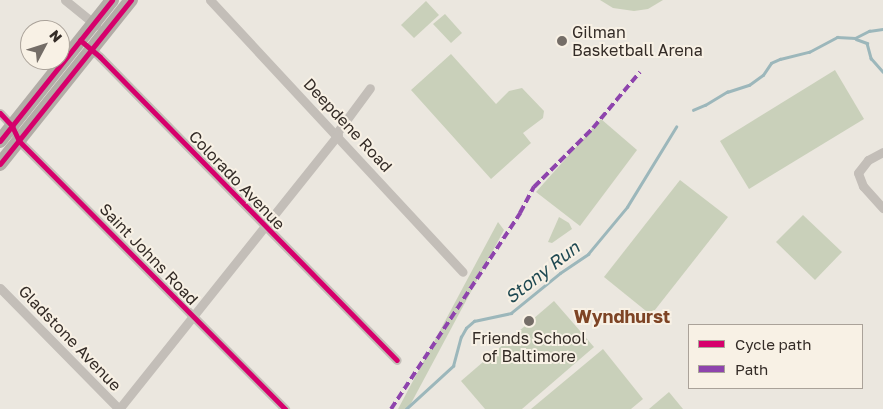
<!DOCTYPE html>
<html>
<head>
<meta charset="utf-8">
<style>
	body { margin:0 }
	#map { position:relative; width:883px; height:409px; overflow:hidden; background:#ebe7df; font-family:"Golos Text",sans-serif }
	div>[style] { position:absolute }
	.green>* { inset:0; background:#c9d0ba }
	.stream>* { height:2.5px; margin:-1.25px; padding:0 1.25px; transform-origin:1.25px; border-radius:1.25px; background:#9cb7bb }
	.minor>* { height:9px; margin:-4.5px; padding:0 4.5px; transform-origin:4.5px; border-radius:4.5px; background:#c3beb8 }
	.primary>* { height:14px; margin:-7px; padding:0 7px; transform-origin:7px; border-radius:7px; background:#b2ada7 }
	.quiet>* { height:4px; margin-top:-2px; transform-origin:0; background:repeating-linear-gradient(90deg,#8e44ad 0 8px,transparent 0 12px) }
	.cycleway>* { height:5px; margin:-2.5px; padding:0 2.5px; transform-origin:2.5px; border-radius:2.5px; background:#d6006c }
	.dots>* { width:14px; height:14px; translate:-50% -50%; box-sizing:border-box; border:2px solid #f8f1e5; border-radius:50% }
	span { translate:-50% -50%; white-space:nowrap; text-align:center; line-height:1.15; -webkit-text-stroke:4px #f8f1e5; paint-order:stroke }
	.poi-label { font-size:16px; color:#342c27 }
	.left { translate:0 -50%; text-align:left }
	.street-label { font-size:16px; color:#342c27 }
	.water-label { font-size:18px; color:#1f4952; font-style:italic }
	.neighbourhood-label { font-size:18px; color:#7e4425; font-weight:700 }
	.legend { position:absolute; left:688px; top:324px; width:175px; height:65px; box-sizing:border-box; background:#f8f1e5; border:1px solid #aaa299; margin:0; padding:6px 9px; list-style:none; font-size:15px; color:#342c27 }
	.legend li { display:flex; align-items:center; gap:10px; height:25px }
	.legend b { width:25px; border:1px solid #aaa299 }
	.north { position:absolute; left:20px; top:20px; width:50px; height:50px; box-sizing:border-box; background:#f8f1e5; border:1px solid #aaa299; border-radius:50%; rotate:50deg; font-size:14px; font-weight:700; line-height:20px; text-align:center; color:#342c27 }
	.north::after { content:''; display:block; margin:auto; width:18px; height:22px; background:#746d67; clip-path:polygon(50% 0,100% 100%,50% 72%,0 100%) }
</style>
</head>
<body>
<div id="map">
	<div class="green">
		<i style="clip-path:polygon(600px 0,663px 0,648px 9px,634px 11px,613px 8px)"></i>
		<i style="clip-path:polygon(426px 1px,439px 15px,414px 38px,401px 25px)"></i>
		<i style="clip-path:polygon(445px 14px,462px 33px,451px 43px,433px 24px)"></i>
		<i style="clip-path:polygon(451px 54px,496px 104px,509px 91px,522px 88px,544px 111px,543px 118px,523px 133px,531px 143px,491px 179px,411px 90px)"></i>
		<i style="clip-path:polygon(835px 70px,864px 119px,749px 189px,720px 141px)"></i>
		<i style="clip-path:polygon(601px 119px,637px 150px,580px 226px,536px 192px)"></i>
		<i style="clip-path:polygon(680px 180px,728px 217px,651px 315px,604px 277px)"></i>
		<i style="clip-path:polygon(803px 215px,842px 252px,815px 280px,776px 242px)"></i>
		<i style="clip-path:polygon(559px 217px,569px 223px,572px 229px,552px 243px,548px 242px)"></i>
		<i style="clip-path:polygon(498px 222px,504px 230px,408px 409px,398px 409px)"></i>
		<i style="clip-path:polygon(554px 301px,594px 347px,522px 409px,485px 409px,461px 381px)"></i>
		<i style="clip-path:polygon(603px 349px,643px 399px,631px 409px,531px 409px)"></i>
		<i style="clip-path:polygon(669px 392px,683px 409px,649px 409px)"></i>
	</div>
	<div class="stream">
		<i style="left:856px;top:39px;width:12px;rotate:20deg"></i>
		<i style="left:867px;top:43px;width:16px;rotate:75deg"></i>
		<i style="left:871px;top:58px;width:18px;rotate:49deg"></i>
		<i style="left:693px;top:110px;width:13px;rotate:-23deg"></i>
		<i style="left:705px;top:105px;width:26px;rotate:-31deg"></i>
		<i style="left:727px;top:92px;width:23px;rotate:-18deg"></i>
		<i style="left:749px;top:85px;width:17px;rotate:-36deg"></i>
		<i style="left:763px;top:75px;width:14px;rotate:-56deg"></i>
		<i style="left:771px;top:63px;width:10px;rotate:-24deg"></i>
		<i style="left:780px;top:59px;width:30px;rotate:-14deg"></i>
		<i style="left:809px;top:52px;width:32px;rotate:-28deg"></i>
		<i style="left:837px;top:37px;width:18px;rotate:3deg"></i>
		<i style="left:855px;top:38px;width:16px;rotate:-27deg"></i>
		<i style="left:869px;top:31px;width:14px;rotate:-8deg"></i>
		<i style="left:406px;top:409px;width:64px;rotate:-42.5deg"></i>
		<i style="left:453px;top:366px;width:30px;rotate:-75deg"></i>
		<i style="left:461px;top:337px;width:10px;rotate:-61deg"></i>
		<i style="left:466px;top:328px;width:11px;rotate:-41deg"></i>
		<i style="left:474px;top:321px;width:38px;rotate:-12deg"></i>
		<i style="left:511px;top:313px;width:63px;rotate:-39.2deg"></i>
		<i style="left:560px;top:273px;width:34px;rotate:-34deg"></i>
		<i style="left:588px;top:254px;width:61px;rotate:-50.3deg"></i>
		<i style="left:627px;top:207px;width:94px;rotate:-58.5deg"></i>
	</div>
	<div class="minor">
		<i style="left:65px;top:0;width:40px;rotate:39deg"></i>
		<i style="left:210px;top:0;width:371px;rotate:47.1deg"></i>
		<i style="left:89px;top:47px;width:15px;rotate:42deg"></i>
		<i style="left:100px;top:57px;width:424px;rotate:45.6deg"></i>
		<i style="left:0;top:113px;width:18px;rotate:47deg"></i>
		<i style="left:12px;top:126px;width:17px;rotate:65deg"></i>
		<i style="left:19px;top:141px;width:378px;rotate:45.2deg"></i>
		<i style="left:336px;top:134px;width:57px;rotate:-53.5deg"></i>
		<i style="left:883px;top:152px;width:17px;rotate:152deg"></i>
		<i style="left:868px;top:160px;width:16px;rotate:128deg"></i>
		<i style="left:858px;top:173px;width:14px;rotate:69deg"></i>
		<i style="left:863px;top:186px;width:30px;rotate:48deg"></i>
		<i style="left:0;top:288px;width:170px;rotate:45.5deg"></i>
		<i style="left:119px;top:409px;width:351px;rotate:-51.4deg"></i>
	</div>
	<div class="primary">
		<i style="left:0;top:141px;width:180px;rotate:-51.5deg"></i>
		<i style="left:0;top:164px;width:210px;rotate:-51.4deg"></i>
	</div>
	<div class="quiet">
		<i style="left:391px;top:409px;width:235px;rotate:-56.6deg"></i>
		<i style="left:520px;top:213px;width:30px;rotate:-62deg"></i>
		<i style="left:534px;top:187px;width:83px;rotate:-45deg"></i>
		<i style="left:593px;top:128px;width:73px;rotate:-50deg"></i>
	</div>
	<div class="cycleway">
		<i style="left:80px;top:40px;width:26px;rotate:40deg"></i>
		<i style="left:100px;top:57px;width:424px;rotate:45.6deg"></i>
		<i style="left:0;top:113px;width:18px;rotate:47deg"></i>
		<i style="left:12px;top:126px;width:17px;rotate:65deg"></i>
		<i style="left:19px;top:141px;width:378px;rotate:45.2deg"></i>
		<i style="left:0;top:141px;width:180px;rotate:-51.5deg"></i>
		<i style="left:0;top:164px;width:210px;rotate:-51.4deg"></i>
	</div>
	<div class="dots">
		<i style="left:562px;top:41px;background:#746d67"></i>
		<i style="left:529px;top:321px;background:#746d67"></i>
	</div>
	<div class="poi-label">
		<span class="left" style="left:572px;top:41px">Gilman<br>Basketball Arena</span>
		<span style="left:529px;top:347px">Friends School<br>of Baltimore</span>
	</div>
	<div class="street-label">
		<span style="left:348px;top:125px;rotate:47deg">Deepdene Road</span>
		<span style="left:237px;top:180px;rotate:46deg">Colorado Avenue</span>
		<span style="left:149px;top:254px;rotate:46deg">Saint Johns Road</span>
		<span style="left:70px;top:338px;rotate:46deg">Gladstone Avenue</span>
	</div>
	<div class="water-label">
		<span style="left:542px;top:272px;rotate:-38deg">Stony Run</span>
	</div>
	<div class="neighbourhood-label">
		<span style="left:622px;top:316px">Wyndhurst</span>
	</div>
	<ul class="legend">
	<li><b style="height:6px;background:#d6006c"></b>Cycle path</li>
	<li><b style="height:6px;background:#8e44ad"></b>Path</li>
	</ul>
	<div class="north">N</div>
</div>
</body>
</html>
